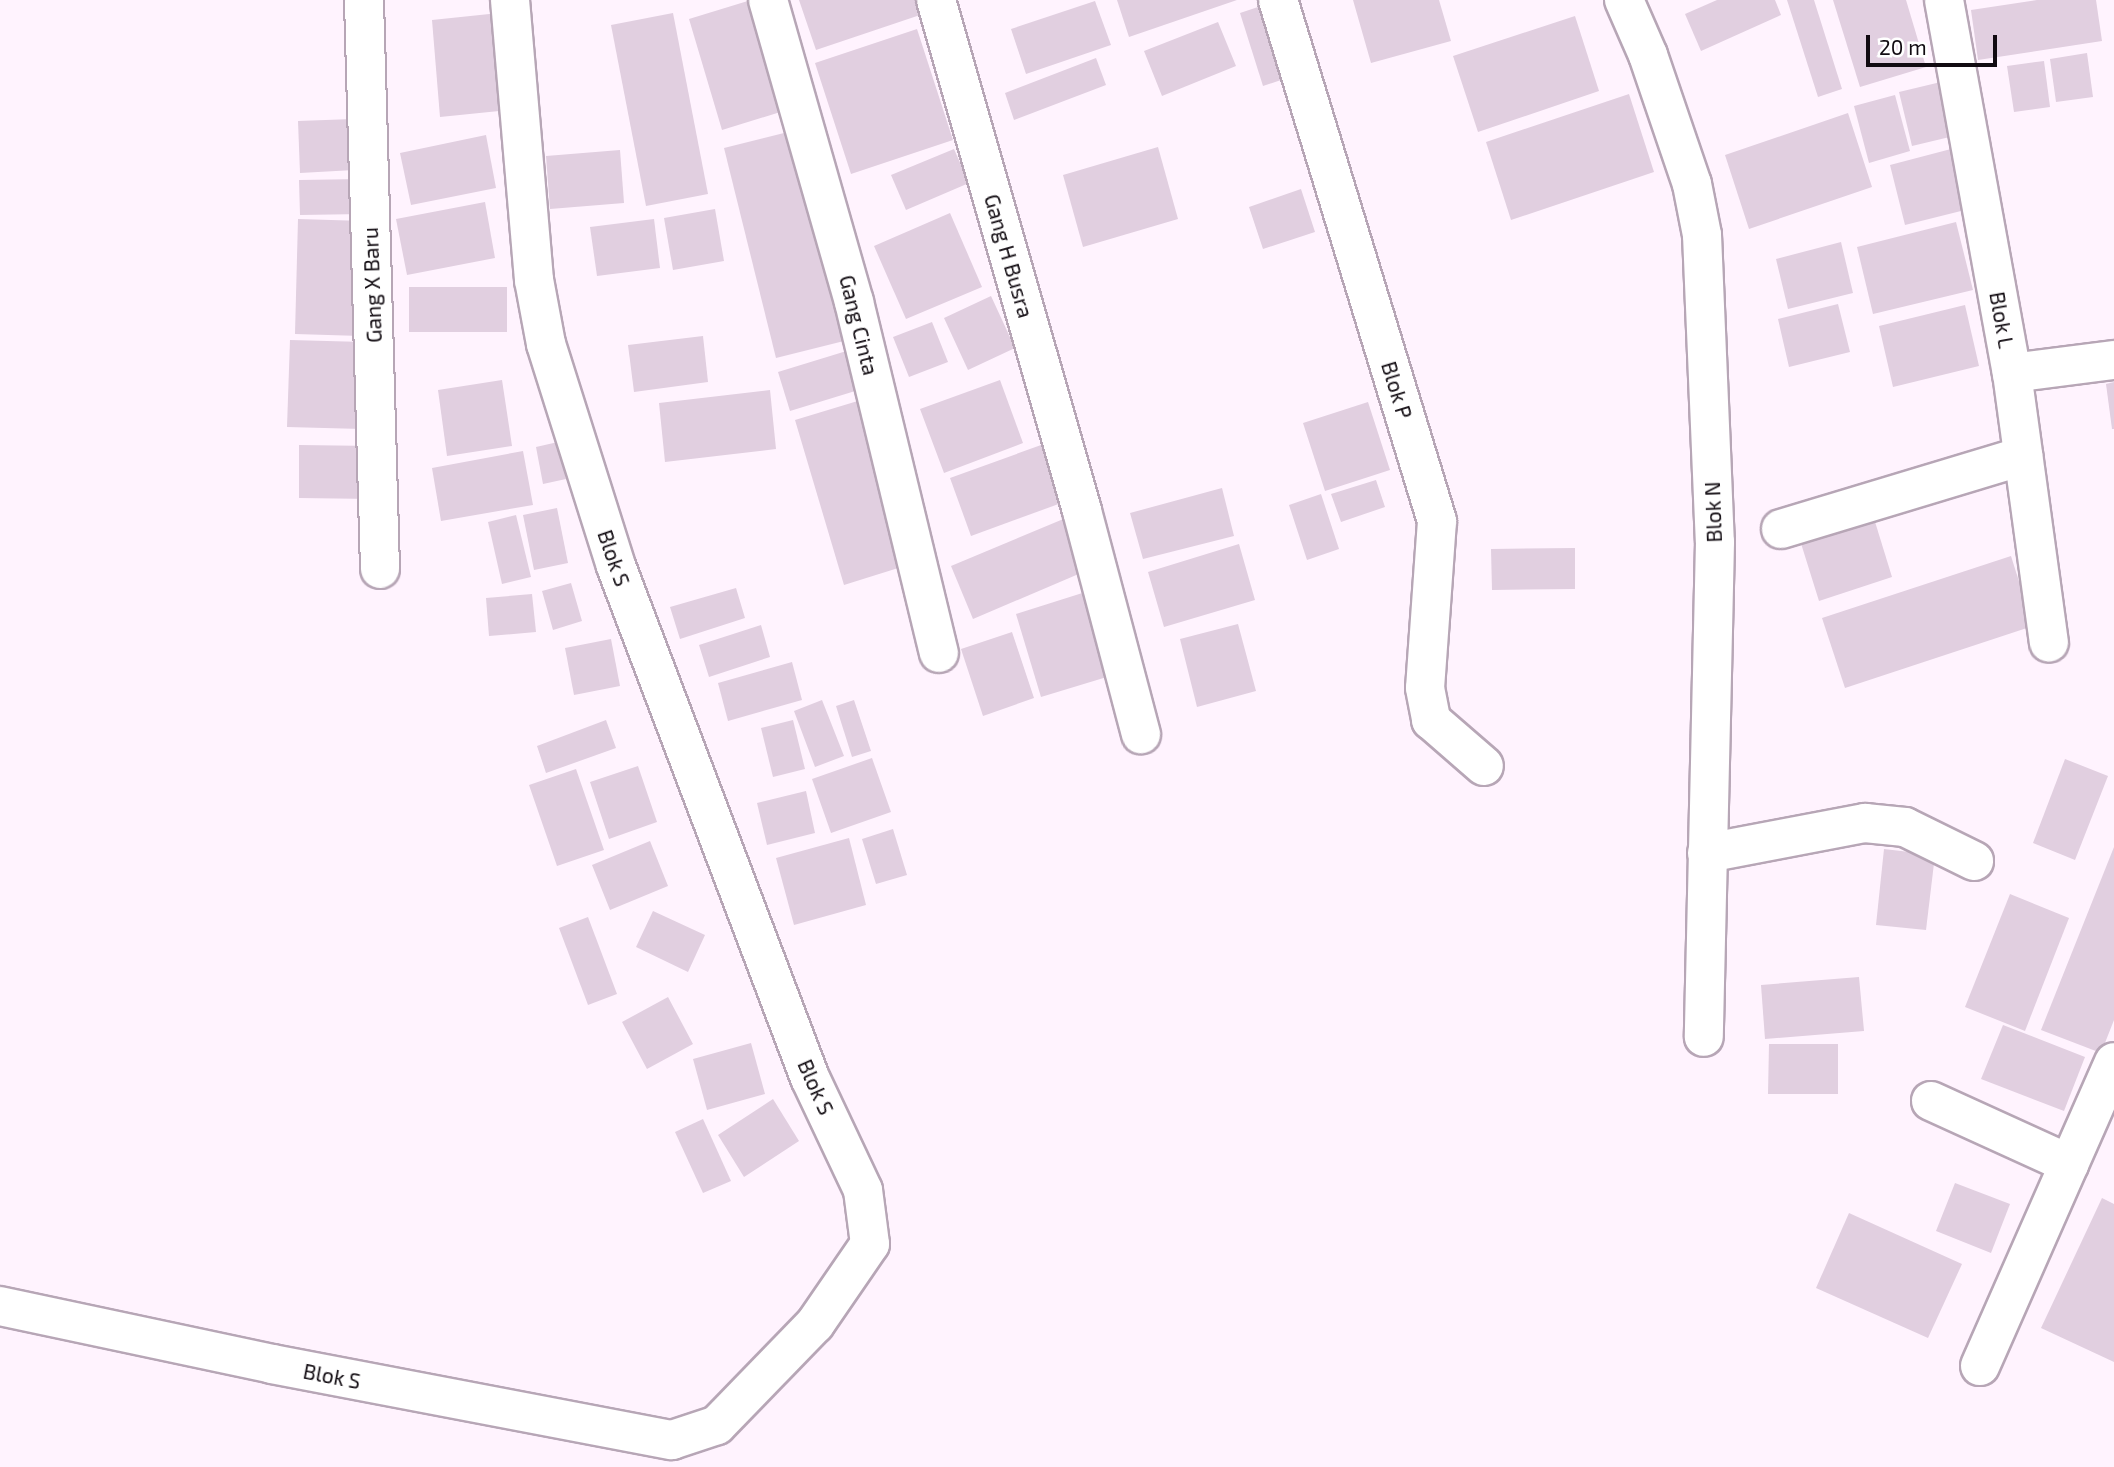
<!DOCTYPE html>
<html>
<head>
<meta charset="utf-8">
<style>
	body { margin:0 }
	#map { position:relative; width:2114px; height:1467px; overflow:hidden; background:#fff3fe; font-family:"Exo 2",sans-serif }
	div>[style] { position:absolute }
	.building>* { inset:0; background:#e1cfe0 }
	.roads { filter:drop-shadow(2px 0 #b7a6b6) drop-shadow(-2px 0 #b7a6b6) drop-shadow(0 2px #b7a6b6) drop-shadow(0 -2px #b7a6b6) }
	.street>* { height:38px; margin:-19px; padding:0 19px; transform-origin:19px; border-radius:19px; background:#fff }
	span { translate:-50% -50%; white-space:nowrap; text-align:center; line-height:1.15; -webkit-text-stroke:5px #fff; paint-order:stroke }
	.street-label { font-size:21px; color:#110b11 }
	.scale { position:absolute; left:1866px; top:35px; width:131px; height:32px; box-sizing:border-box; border:4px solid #110b11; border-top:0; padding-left:9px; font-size:21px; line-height:24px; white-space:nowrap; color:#110b11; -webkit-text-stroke:5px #fff; paint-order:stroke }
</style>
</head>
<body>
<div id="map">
	<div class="building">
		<i style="clip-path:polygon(751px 0,790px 109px,722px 130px,689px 19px)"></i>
		<i style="clip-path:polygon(799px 0,922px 0,926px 13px,816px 50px)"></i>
		<i style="clip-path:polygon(1117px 0,1237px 0,1129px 37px)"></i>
		<i style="clip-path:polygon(1353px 0,1439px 0,1451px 41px,1371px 63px)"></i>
		<i style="clip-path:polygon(1717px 0,1775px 0,1781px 15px,1701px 51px,1685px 14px)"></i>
		<i style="clip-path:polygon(1787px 0,1814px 0,1842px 89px,1818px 97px)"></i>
		<i style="clip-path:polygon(1833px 0,1906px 0,1926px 67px,1860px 87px)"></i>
		<i style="clip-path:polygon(2037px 0,2096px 0,2102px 41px,1978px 60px,1971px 10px)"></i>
		<i style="clip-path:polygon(1095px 1px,1111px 45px,1026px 74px,1011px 29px)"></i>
		<i style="clip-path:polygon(1270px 3px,1293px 76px,1263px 86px,1240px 13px)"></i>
		<i style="clip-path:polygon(499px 13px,509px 110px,440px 117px,432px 20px)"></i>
		<i style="clip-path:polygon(673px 13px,708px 194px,646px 206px,611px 25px)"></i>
		<i style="clip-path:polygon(1575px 16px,1599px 91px,1478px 132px,1453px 56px)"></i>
		<i style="clip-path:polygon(1218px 22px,1236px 66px,1162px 96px,1144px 51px)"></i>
		<i style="clip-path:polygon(917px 29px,953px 140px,851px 174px,815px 63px)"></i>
		<i style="clip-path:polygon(2087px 53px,2093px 97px,2056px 102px,2050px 59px)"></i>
		<i style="clip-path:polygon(1096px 58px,1106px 85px,1014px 120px,1005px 93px)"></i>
		<i style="clip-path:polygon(2044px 61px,2050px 107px,2014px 112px,2007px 66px)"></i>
		<i style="clip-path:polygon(1945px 81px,1958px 135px,1912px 146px,1899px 92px)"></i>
		<i style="clip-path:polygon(1629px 94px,1654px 172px,1511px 220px,1486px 142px)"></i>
		<i style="clip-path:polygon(1895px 95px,1910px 151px,1869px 163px,1854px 106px)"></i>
		<i style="clip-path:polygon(1848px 113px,1872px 187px,1749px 229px,1725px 155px)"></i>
		<i style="clip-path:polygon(353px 119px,354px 170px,300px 173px,298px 121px)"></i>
		<i style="clip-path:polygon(800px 129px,852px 339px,776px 358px,724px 148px)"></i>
		<i style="clip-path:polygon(486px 135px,496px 188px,411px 205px,400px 153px)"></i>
		<i style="clip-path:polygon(1158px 147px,1178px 219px,1083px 247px,1063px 175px)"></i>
		<i style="clip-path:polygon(954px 149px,969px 183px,906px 210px,891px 175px)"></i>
		<i style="clip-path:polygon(1951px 149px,1965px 210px,1905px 225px,1890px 165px)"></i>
		<i style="clip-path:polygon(620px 150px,624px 203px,550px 209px,546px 156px)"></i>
		<i style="clip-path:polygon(363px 179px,363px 214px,300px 215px,299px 180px)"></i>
		<i style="clip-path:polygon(1301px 189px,1315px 232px,1263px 249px,1249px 207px)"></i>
		<i style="clip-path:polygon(485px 202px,495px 258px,407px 275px,396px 219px)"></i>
		<i style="clip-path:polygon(715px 209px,724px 261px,673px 270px,664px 218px)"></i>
		<i style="clip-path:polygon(950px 213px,982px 287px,906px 319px,874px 246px)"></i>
		<i style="clip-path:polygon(298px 219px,364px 221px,361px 336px,295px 334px)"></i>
		<i style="clip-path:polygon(654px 219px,660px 268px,597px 276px,590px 227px)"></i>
		<i style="clip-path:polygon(1956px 222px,1973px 290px,1873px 314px,1857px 247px)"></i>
		<i style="clip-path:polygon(1841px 242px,1853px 293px,1788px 309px,1776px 259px)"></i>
		<i style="clip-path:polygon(409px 287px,507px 287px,507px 332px,409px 332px)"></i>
		<i style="clip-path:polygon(991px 296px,1015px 348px,968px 370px,944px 318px)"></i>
		<i style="clip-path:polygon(1838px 304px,1850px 352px,1789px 367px,1778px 319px)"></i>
		<i style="clip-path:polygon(1965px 305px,1979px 366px,1893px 387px,1879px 326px)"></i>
		<i style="clip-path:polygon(932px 322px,948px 362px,909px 377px,893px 337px)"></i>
		<i style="clip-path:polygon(703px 336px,708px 382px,634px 392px,628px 345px)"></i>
		<i style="clip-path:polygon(290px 340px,364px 342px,362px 429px,287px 427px)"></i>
		<i style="clip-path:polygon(853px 349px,865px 388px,790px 411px,778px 372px)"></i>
		<i style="clip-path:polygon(502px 380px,512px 446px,447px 456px,438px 390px)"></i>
		<i style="clip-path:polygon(1000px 380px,1023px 443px,944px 473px,920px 409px)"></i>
		<i style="clip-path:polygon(2114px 382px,2114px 429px,2112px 429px,2106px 384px)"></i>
		<i style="clip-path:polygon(770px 390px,776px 449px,665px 462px,659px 403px)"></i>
		<i style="clip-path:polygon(861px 400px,911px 564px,844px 585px,795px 420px)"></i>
		<i style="clip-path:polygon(1368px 402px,1390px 470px,1325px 491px,1303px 423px)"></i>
		<i style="clip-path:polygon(1055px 440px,1075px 498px,971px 536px,950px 478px)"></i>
		<i style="clip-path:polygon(558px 442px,566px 479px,543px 484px,536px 447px)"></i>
		<i style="clip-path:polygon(299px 445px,374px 446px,373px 499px,299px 498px)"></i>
		<i style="clip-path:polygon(523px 451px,533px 505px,441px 521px,432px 468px)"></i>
		<i style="clip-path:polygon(1376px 480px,1385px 507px,1341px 522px,1331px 494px)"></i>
		<i style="clip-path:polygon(1222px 488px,1234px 536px,1143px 559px,1130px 513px)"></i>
		<i style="clip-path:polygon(1321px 494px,1339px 549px,1307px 560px,1289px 505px)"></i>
		<i style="clip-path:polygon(557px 508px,568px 563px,534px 570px,523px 515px)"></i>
		<i style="clip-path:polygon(1872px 512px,1892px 577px,1819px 601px,1799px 537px)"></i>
		<i style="clip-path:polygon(516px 515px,531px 577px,502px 584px,488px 522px)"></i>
		<i style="clip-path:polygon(1073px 515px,1095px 567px,973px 619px,951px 566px)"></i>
		<i style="clip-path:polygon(1239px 544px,1255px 600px,1164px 627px,1148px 572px)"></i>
		<i style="clip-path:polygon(1575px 548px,1575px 589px,1492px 590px,1491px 549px)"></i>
		<i style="clip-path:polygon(2011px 556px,2033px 626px,1845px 688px,1822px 618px)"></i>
		<i style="clip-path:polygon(571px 583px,582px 621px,553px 630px,542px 591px)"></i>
		<i style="clip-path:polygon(736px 588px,745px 618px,680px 639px,670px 607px)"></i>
		<i style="clip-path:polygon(1095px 589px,1120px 673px,1041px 697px,1016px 614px)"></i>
		<i style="clip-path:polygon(532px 594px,536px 632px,489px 636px,486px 598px)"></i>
		<i style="clip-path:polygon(1238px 624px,1256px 691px,1197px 707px,1180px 639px)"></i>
		<i style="clip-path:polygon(761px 625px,770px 657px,709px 677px,699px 645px)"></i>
		<i style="clip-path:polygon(1012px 632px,1034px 698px,983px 716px,961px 649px)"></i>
		<i style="clip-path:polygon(611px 639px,620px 686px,574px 695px,565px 648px)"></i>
		<i style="clip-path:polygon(792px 662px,802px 700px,728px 721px,718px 683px)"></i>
		<i style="clip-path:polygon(822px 700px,844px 756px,815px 767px,794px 711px)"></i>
		<i style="clip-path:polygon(854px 700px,871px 751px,852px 757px,836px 706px)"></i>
		<i style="clip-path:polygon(606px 720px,616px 748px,546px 773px,537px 746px)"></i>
		<i style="clip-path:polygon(793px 720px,805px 769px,773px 777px,761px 728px)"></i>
		<i style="clip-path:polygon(872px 758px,891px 812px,831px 833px,812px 779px)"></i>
		<i style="clip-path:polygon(2065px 759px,2108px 776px,2075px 860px,2033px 843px)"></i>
		<i style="clip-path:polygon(638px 766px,657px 822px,609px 839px,590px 782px)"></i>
		<i style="clip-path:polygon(576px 769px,604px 850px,557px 866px,529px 785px)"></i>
		<i style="clip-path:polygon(806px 791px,815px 833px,767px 845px,757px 803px)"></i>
		<i style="clip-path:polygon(893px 829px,907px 875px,876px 884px,862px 839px)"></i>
		<i style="clip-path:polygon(849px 838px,866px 905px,794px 925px,776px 858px)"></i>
		<i style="clip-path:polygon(650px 841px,668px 886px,610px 910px,592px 865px)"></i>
		<i style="clip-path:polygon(2114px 847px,2114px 1020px,2101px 1053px,2041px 1030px)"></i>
		<i style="clip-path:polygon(1884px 849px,1935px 855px,1926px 930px,1876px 925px)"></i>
		<i style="clip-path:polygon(2010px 894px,2069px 918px,2025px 1031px,1965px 1007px)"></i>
		<i style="clip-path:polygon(653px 911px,705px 935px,688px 972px,636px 947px)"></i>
		<i style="clip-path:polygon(588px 917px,617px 994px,588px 1005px,559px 928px)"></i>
		<i style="clip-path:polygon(1859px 977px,1864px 1031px,1765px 1039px,1761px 985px)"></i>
		<i style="clip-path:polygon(668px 997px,693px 1044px,647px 1069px,622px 1022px)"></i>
		<i style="clip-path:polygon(2003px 1025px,2085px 1057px,2064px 1111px,1981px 1079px)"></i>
		<i style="clip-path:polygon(751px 1043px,765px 1094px,707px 1110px,693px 1059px)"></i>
		<i style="clip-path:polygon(1769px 1044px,1838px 1044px,1838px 1094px,1768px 1094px)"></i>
		<i style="clip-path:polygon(773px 1099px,799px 1141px,744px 1177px,718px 1135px)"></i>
		<i style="clip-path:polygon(703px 1119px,731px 1181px,703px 1193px,675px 1132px)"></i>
		<i style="clip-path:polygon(1955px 1183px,2010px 1204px,1991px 1253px,1936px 1231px)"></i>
		<i style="clip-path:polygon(2102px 1198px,2114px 1204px,2114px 1362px,2041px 1328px)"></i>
		<i style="clip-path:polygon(1849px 1213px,1962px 1264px,1928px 1338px,1816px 1288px)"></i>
	</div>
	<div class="roads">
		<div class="street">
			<i style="left:364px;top:0;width:569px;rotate:88.39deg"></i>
			<i style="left:768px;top:0;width:314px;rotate:74.1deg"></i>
			<i style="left:854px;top:302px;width:361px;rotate:76.4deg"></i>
			<i style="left:936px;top:0;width:531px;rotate:74.05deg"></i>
			<i style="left:1082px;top:511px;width:231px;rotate:75.2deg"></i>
			<i style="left:1278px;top:0;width:545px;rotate:73.03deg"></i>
			<i style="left:1437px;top:521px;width:167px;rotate:94.1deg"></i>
			<i style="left:1425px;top:688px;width:33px;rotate:79deg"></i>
			<i style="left:1431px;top:720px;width:70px;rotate:41deg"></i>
			<i style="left:1624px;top:0;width:60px;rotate:66.4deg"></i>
			<i style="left:1648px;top:55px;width:136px;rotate:71.2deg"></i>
			<i style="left:1692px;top:184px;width:52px;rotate:78.9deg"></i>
			<i style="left:1702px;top:235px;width:307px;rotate:87.6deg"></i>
			<i style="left:1715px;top:542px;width:495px;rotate:91.3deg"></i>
			<i style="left:1944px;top:0;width:379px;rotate:79.7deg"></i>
			<i style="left:2012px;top:373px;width:272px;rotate:82.2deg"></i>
			<i style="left:2012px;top:373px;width:103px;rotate:-7.3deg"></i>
			<i style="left:1781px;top:529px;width:253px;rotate:-16.8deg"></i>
			<i style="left:1707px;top:853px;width:161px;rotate:-10.8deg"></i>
			<i style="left:1865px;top:823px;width:40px;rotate:5.7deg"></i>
			<i style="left:1905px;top:827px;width:77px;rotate:26.2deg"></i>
			<i style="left:1931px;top:1101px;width:152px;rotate:24.5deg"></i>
			<i style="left:0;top:1306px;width:278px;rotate:12deg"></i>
			<i style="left:272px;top:1364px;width:407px;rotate:10.8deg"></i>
			<i style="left:672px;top:1440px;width:47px;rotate:-18.4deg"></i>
			<i style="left:717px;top:1425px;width:141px;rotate:-45.9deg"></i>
			<i style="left:815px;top:1324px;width:97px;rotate:-55.5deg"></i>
			<i style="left:870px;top:1244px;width:54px;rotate:-97.4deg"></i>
			<i style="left:863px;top:1190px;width:124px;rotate:-115.3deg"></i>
			<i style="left:810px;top:1078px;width:548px;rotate:-110.75deg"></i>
			<i style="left:616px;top:566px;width:233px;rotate:-107.5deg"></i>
			<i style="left:546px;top:344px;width:65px;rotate:-100.6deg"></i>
			<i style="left:534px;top:280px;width:281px;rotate:-94.9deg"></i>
			<i style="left:1980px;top:1366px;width:332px;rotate:-66.2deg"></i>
		</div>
	</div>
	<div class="street-label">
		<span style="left:1009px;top:256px;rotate:74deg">Gang H Busra</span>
		<span style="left:372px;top:285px;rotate:-92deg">Gang X Baru</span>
		<span style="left:2002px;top:320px;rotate:80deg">Blok L</span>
		<span style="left:859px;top:325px;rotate:76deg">Gang Cinta</span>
		<span style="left:1397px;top:390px;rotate:73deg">Blok P</span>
		<span style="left:1713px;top:512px;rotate:-92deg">Blok N</span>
		<span style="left:614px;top:558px;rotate:71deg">Blok S</span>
		<span style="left:816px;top:1087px;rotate:66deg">Blok S</span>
		<span style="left:332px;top:1376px;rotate:11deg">Blok S</span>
	</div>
	<div class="scale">20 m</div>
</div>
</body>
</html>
